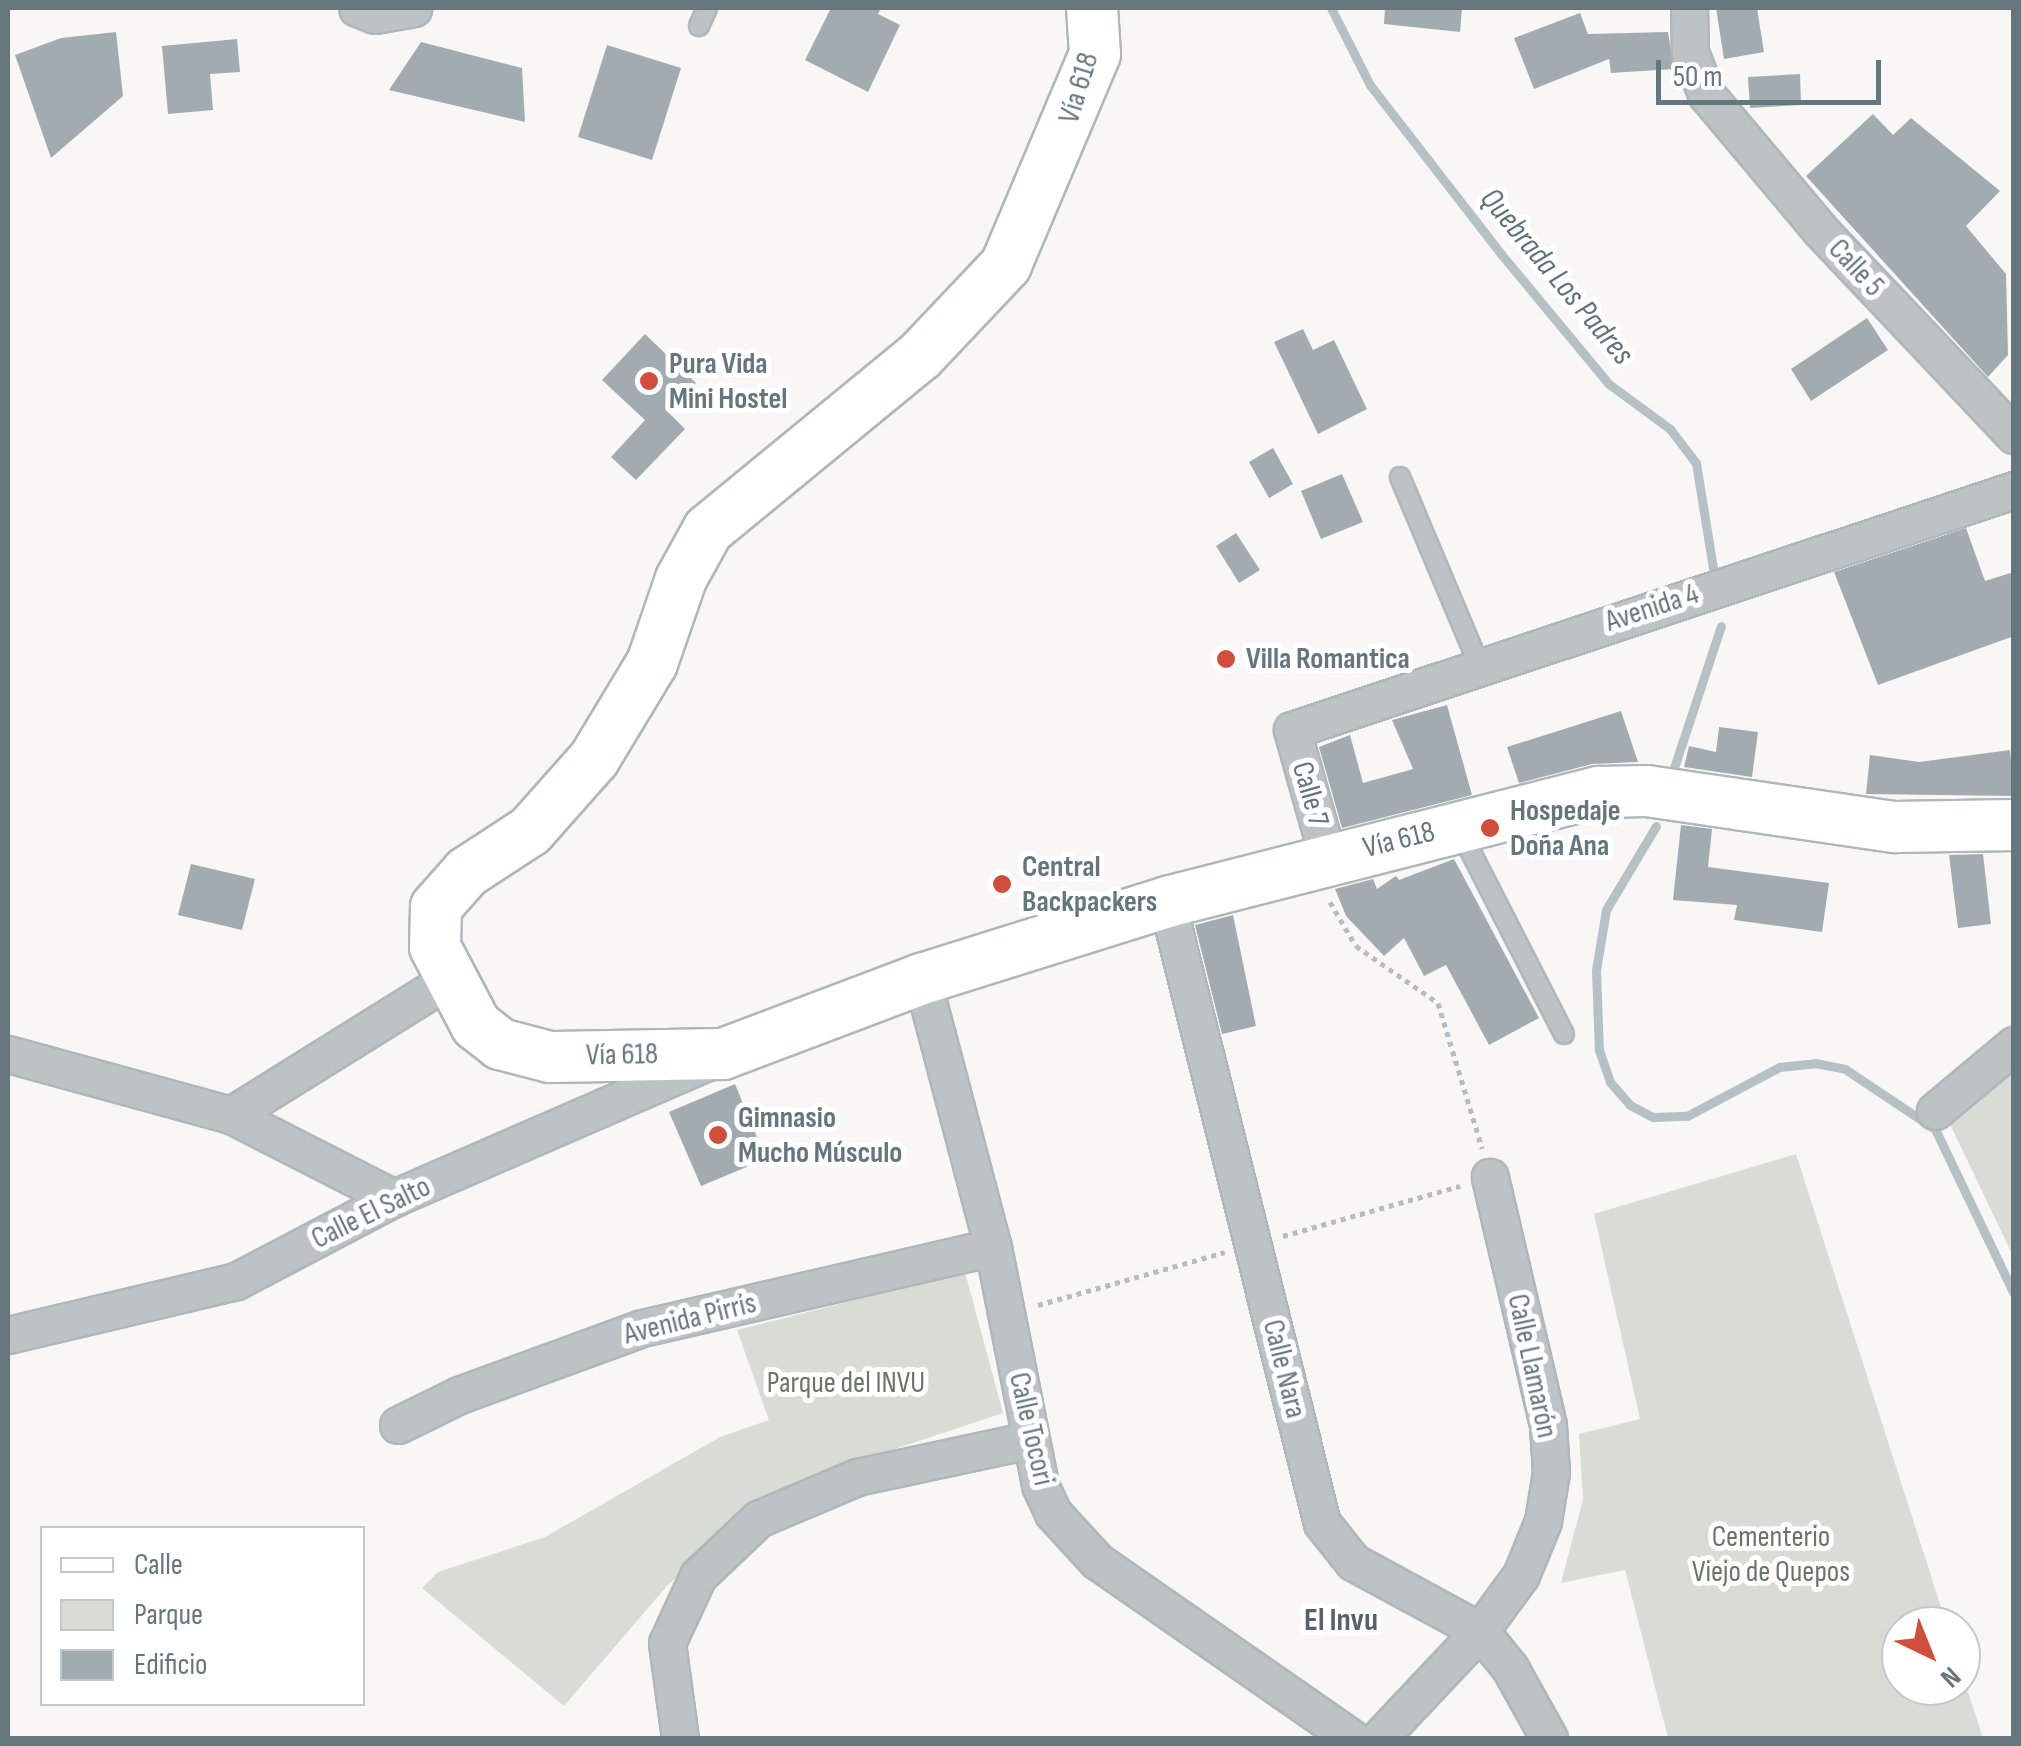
<!DOCTYPE html>
<html>
<head>
<meta charset="utf-8">
<style>
	body { margin:0 }
	#map { position:relative; width:2021px; height:1746px; overflow:hidden; background:#f8f7f5; font-family:"Sofia Sans Condensed",sans-serif }
	div>[style] { position:absolute }
	.green>* { inset:0; background:#d8dcd5 }
	.stream>* { height:9px; margin:-4.5px; padding:0 4.5px; transform-origin:4.5px; border-radius:4.5px; background:#b5c1c4 }
	.building>* { inset:0; background:#a2acb0 }
	.path>* { height:5px; margin-top:-2.5px; transform-origin:0; background:repeating-linear-gradient(90deg,#b8bcbe 0 5px,transparent 0 10px) }
	.roads { filter:drop-shadow(2px 0 #b0b7ba) drop-shadow(-2px 0 #b0b7ba) drop-shadow(0 2px #b0b7ba) drop-shadow(0 -2px #b0b7ba) }
	.lane>* { height:18px; margin:-9px; padding:0 9px; transform-origin:9px; border-radius:9px; background:#bdc2c5 }
	.street>* { height:35px; margin:-17.5px; padding:0 17.5px; transform-origin:17.5px; border-radius:17.5px; background:#bdc2c5 }
	.secondary>* { height:50px; margin:-25px; padding:0 25px; transform-origin:25px; border-radius:25px; background:#fff }
	.dots>* { width:28px; height:28px; translate:-50% -50%; box-sizing:border-box; border:5px solid #fff; border-radius:50% }
	span { translate:-50% -50%; white-space:nowrap; text-align:center; line-height:1.15; -webkit-text-stroke:10px #fff; paint-order:stroke }
	.street-label { font-size:30px; color:#66767d }
	.poi-label { font-size:30px; color:#66767d; font-weight:700 }
	.left { translate:0 -50%; text-align:left }
	.park-label { font-size:30px; color:#697664 }
	.water-label { font-size:32px; color:#607478; font-style:italic }
	.neighbourhood-label { font-size:32px; color:#576369; font-weight:700 }
	.frame { position:absolute; inset:0; border:10px solid #66767d; pointer-events:none }
	.legend { position:absolute; left:40px; top:1526px; width:325px; height:180px; box-sizing:border-box; background:#fff; border:2px solid #c2c8cb; margin:0; padding:12px 18px; list-style:none; font-size:30px; color:#66767d }
	.legend li { display:flex; align-items:center; gap:20px; height:50px }
	.legend b { width:50px; border:2px solid #c2c8cb }
	.north { position:absolute; left:1881px; top:1606px; width:100px; height:100px; box-sizing:border-box; background:#fff; border:2px solid #c2c8cb; border-radius:50%; rotate:137deg; font-size:28px; font-weight:700; line-height:40px; text-align:center; color:#66767d }
	.north::after { content:''; display:block; margin:auto; width:35px; height:45px; background:#d14e3c; clip-path:polygon(50% 0,100% 100%,50% 72%,0 100%) }
	.scale { position:absolute; left:1656px; top:60px; width:225px; height:45px; box-sizing:border-box; border:5px solid #66767d; border-top:0; padding-left:12px; font-size:30px; line-height:35px; white-space:nowrap; color:#66767d; -webkit-text-stroke:8px #fff; paint-order:stroke }
</style>
</head>
<body>
<div id="map">
	<div class="green">
		<i style="clip-path:polygon(2013px 1063px,2013px 1256px,1948px 1120px)"></i>
		<i style="clip-path:polygon(1796px 1154px,1947px 1626px,1901px 1626px,1901px 1686px,1961px 1686px,1961px 1671px,1983px 1738px,1668px 1738px,1625px 1570px,1561px 1583px,1583px 1499px,1579px 1434px,1640px 1419px,1594px 1214px)"></i>
		<i style="clip-path:polygon(965px 1272px,1003px 1413px,808px 1478px,737px 1519px,667px 1586px,564px 1706px,422px 1588px,438px 1572px,545px 1537px,720px 1437px,769px 1420px,737px 1330px)"></i>
	</div>
	<div class="stream">
		<i style="left:1331px;top:8px;width:86px;rotate:63.1deg"></i>
		<i style="left:1370px;top:85px;width:214px;rotate:52.2deg"></i>
		<i style="left:1501px;top:254px;width:169px;rotate:50.3deg"></i>
		<i style="left:1609px;top:384px;width:76px;rotate:36.4deg"></i>
		<i style="left:1670px;top:429px;width:43px;rotate:52.6deg"></i>
		<i style="left:1696px;top:463px;width:119px;rotate:80.8deg"></i>
		<i style="left:1670px;top:780px;width:162px;rotate:-71.7deg"></i>
		<i style="left:1656px;top:826px;width:98px;rotate:120.8deg"></i>
		<i style="left:1606px;top:910px;width:61px;rotate:99.5deg"></i>
		<i style="left:1596px;top:970px;width:80px;rotate:87.9deg"></i>
		<i style="left:1599px;top:1050px;width:34px;rotate:71deg"></i>
		<i style="left:1610px;top:1082px;width:30px;rotate:49deg"></i>
		<i style="left:1630px;top:1105px;width:26px;rotate:28deg"></i>
		<i style="left:1653px;top:1117px;width:34px;rotate:-2deg"></i>
		<i style="left:1687px;top:1116px;width:104px;rotate:-28deg"></i>
		<i style="left:1779px;top:1067px;width:36px;rotate:-6deg"></i>
		<i style="left:1815px;top:1063px;width:31px;rotate:11deg"></i>
		<i style="left:1845px;top:1069px;width:108px;rotate:33.7deg"></i>
		<i style="left:1935px;top:1129px;width:183px;rotate:64.4deg"></i>
	</div>
	<div class="building">
		<i style="clip-path:polygon(831px 8px,881px 8px,878px 14px,900px 25px,868px 92px,805px 60px)"></i>
		<i style="clip-path:polygon(1385px 8px,1462px 8px,1460px 32px,1384px 24px)"></i>
		<i style="clip-path:polygon(1716px 8px,1757px 8px,1764px 52px,1724px 59px)"></i>
		<i style="clip-path:polygon(1580px 13px,1588px 34px,1668px 32px,1674px 69px,1611px 73px,1609px 59px,1534px 89px,1514px 38px)"></i>
		<i style="clip-path:polygon(116px 32px,123px 96px,51px 158px,15px 55px,61px 38px)"></i>
		<i style="clip-path:polygon(237px 39px,240px 72px,210px 74px,213px 110px,168px 114px,162px 46px)"></i>
		<i style="clip-path:polygon(421px 42px,522px 68px,525px 122px,389px 90px)"></i>
		<i style="clip-path:polygon(607px 45px,681px 68px,652px 160px,578px 137px)"></i>
		<i style="clip-path:polygon(1800px 74px,1801px 105px,1750px 108px,1748px 77px)"></i>
		<i style="clip-path:polygon(1873px 114px,1893px 135px,1911px 118px,2000px 191px,1966px 226px,2006px 274px,2008px 355px,1988px 377px,1806px 176px)"></i>
		<i style="clip-path:polygon(1867px 318px,1888px 350px,1811px 401px,1791px 369px)"></i>
		<i style="clip-path:polygon(1303px 329px,1313px 350px,1334px 340px,1367px 409px,1318px 434px,1274px 342px)"></i>
		<i style="clip-path:polygon(645px 334px,696px 383px,668px 412px,685px 429px,636px 480px,611px 457px,645px 420px,602px 380px)"></i>
		<i style="clip-path:polygon(1273px 448px,1293px 484px,1269px 498px,1249px 462px)"></i>
		<i style="clip-path:polygon(1342px 474px,1363px 522px,1321px 539px,1301px 491px)"></i>
		<i style="clip-path:polygon(1966px 528px,1985px 581px,2014px 572px,2014px 636px,1878px 685px,1834px 572px)"></i>
		<i style="clip-path:polygon(1236px 533px,1260px 570px,1239px 583px,1216px 546px)"></i>
		<i style="clip-path:polygon(1447px 705px,1472px 795px,1342px 828px,1319px 747px,1350px 735px,1363px 783px,1413px 769px,1392px 720px)"></i>
		<i style="clip-path:polygon(1621px 711px,1638px 762px,1592px 764px,1519px 783px,1507px 747px)"></i>
		<i style="clip-path:polygon(1719px 727px,1758px 732px,1752px 777px,1684px 767px,1689px 746px,1716px 752px)"></i>
		<i style="clip-path:polygon(2010px 750px,2014px 796px,1866px 794px,1870px 755px,1919px 762px)"></i>
		<i style="clip-path:polygon(1681px 825px,1712px 829px,1708px 867px,1829px 883px,1822px 932px,1734px 920px,1737px 905px,1673px 900px)"></i>
		<i style="clip-path:polygon(1983px 854px,1991px 924px,1958px 928px,1949px 855px)"></i>
		<i style="clip-path:polygon(1454px 859px,1539px 1018px,1489px 1045px,1446px 965px,1424px 976px,1404px 938px,1384px 956px,1346px 916px,1335px 889px,1373px 879px,1377px 889px,1396px 876px,1399px 880px)"></i>
		<i style="clip-path:polygon(191px 864px,255px 879px,242px 930px,178px 915px)"></i>
		<i style="clip-path:polygon(1233px 915px,1256px 1026px,1222px 1034px,1195px 925px)"></i>
		<i style="clip-path:polygon(735px 1084px,766px 1159px,701px 1186px,669px 1112px)"></i>
	</div>
	<div class="path">
		<i style="left:1330px;top:902px;width:51px;rotate:59.4deg"></i>
		<i style="left:1356px;top:946px;width:100px;rotate:34.8deg"></i>
		<i style="left:1438px;top:1003px;width:152px;rotate:73.1deg"></i>
		<i style="left:1283px;top:1236px;width:184px;rotate:-15.8deg"></i>
		<i style="left:1038px;top:1305px;width:194px;rotate:-15.8deg"></i>
	</div>
	<div class="roads">
		<div class="lane">
			<i style="left:699px;top:26px;width:20px;rotate:-66deg"></i>
			<i style="left:1400px;top:477px;width:204px;rotate:67.2deg"></i>
			<i style="left:1460px;top:831px;width:228px;rotate:62.9deg"></i>
		</div>
		<div class="street">
			<i style="left:357px;top:8px;width:19px;rotate:21deg"></i>
			<i style="left:375px;top:15px;width:39px;rotate:-10deg"></i>
			<i style="left:1689px;top:8px;width:44px;rotate:88.7deg"></i>
			<i style="left:1690px;top:52px;width:45px;rotate:69.1deg"></i>
			<i style="left:1706px;top:94px;width:179px;rotate:50deg"></i>
			<i style="left:1821px;top:231px;width:281px;rotate:46.6deg"></i>
			<i style="left:1328px;top:858px;width:133px;rotate:-105.7deg"></i>
			<i style="left:1292px;top:730px;width:761px;rotate:-18.39deg"></i>
			<i style="left:1167px;top:902px;width:640px;rotate:75.99deg"></i>
			<i style="left:1322px;top:1523px;width:50px;rotate:51.5deg"></i>
			<i style="left:1353px;top:1562px;width:145px;rotate:28.5deg"></i>
			<i style="left:1480px;top:1631px;width:48px;rotate:51deg"></i>
			<i style="left:1510px;top:1668px;width:80px;rotate:60.9deg"></i>
			<i style="left:922px;top:979px;width:277px;rotate:75.2deg"></i>
			<i style="left:993px;top:1247px;width:243px;rotate:78.8deg"></i>
			<i style="left:1040px;top:1485px;width:31px;rotate:65deg"></i>
			<i style="left:1053px;top:1513px;width:65px;rotate:47.5deg"></i>
			<i style="left:1097px;top:1561px;width:310px;rotate:34.8deg"></i>
			<i style="left:8px;top:1054px;width:231px;rotate:15.3deg"></i>
			<i style="left:231px;top:1115px;width:256px;rotate:-31.9deg"></i>
			<i style="left:1935px;top:1111px;width:103px;rotate:-39.9deg"></i>
			<i style="left:231px;top:1115px;width:183px;rotate:27deg"></i>
			<i style="left:8px;top:1335px;width:234px;rotate:-13.3deg"></i>
			<i style="left:236px;top:1281px;width:178px;rotate:-27.7deg"></i>
			<i style="left:394px;top:1198px;width:344px;rotate:-23.5deg"></i>
			<i style="left:398px;top:1425px;width:68px;rotate:-26.2deg"></i>
			<i style="left:459px;top:1395px;width:195px;rotate:-20.1deg"></i>
			<i style="left:642px;top:1328px;width:360px;rotate:-13deg"></i>
			<i style="left:680px;top:1738px;width:96px;rotate:-97.8deg"></i>
			<i style="left:667px;top:1643px;width:74px;rotate:-65.2deg"></i>
			<i style="left:698px;top:1576px;width:83px;rotate:-43.5deg"></i>
			<i style="left:758px;top:1519px;width:108px;rotate:-23deg"></i>
			<i style="left:857px;top:1477px;width:176px;rotate:-12.1deg"></i>
			<i style="left:1379px;top:1738px;width:147px;rotate:-46.7deg"></i>
			<i style="left:1480px;top:1631px;width:69px;rotate:-53.8deg"></i>
			<i style="left:1521px;top:1575px;width:58px;rotate:-67.8deg"></i>
			<i style="left:1543px;top:1521px;width:50px;rotate:-80.7deg"></i>
			<i style="left:1551px;top:1472px;width:47px;rotate:-93.7deg"></i>
			<i style="left:1548px;top:1425px;width:255px;rotate:-103.2deg"></i>
		</div>
		<div class="secondary">
			<i style="left:1092px;top:8px;width:46px;rotate:86.3deg"></i>
			<i style="left:1095px;top:54px;width:229px;rotate:112.9deg"></i>
			<i style="left:1006px;top:265px;width:124px;rotate:133.4deg"></i>
			<i style="left:921px;top:355px;width:276px;rotate:140.6deg"></i>
			<i style="left:708px;top:530px;width:56px;rotate:118.9deg"></i>
			<i style="left:681px;top:579px;width:89px;rotate:109deg"></i>
			<i style="left:652px;top:663px;width:112px;rotate:121.1deg"></i>
			<i style="left:594px;top:759px;width:96px;rotate:131.6deg"></i>
			<i style="left:530px;top:831px;width:75px;rotate:146.9deg"></i>
			<i style="left:467px;top:872px;width:47px;rotate:131.5deg"></i>
			<i style="left:436px;top:907px;width:40px;rotate:91.4deg"></i>
			<i style="left:435px;top:947px;width:88px;rotate:62.3deg"></i>
			<i style="left:476px;top:1025px;width:31px;rotate:38deg"></i>
			<i style="left:500px;top:1044px;width:52px;rotate:14.6deg"></i>
			<i style="left:550px;top:1057px;width:173px;rotate:-1deg"></i>
			<i style="left:723px;top:1054px;width:213px;rotate:-20.7deg"></i>
			<i style="left:922px;top:979px;width:257px;rotate:-17.4deg"></i>
			<i style="left:1167px;top:902px;width:446px;rotate:-14.3deg"></i>
			<i style="left:1599px;top:792px;width:48px;rotate:-1.2deg"></i>
			<i style="left:1647px;top:791px;width:251px;rotate:8.3deg"></i>
			<i style="left:1895px;top:827px;width:119px;rotate:-1deg"></i>
		</div>
	</div>
	<div class="dots">
		<i style="left:649px;top:381px;background:#d14e3c"></i>
		<i style="left:1226px;top:659px;background:#d14e3c"></i>
		<i style="left:1490px;top:828px;background:#d14e3c"></i>
		<i style="left:1002px;top:884px;background:#d14e3c"></i>
		<i style="left:718px;top:1135px;background:#d14e3c"></i>
	</div>
	<div class="street-label">
		<span style="left:1079px;top:88px;rotate:-73deg">Vía 618</span>
		<span style="left:1856px;top:268px;rotate:47deg">Calle 5</span>
		<span style="left:1652px;top:608px;rotate:-18deg">Avenida 4</span>
		<span style="left:1310px;top:794px;rotate:74deg">Calle 7</span>
		<span style="left:1399px;top:840px;rotate:-14deg">Vía 618</span>
		<span style="left:622px;top:1055px;rotate:-1deg">Vía 618</span>
		<span style="left:371px;top:1213px;rotate:-26deg">Calle El Salto</span>
		<span style="left:690px;top:1319px;rotate:-14deg">Avenida Pirrís</span>
		<span style="left:1532px;top:1366px;rotate:78deg">Calle Llamarón</span>
		<span style="left:1284px;top:1369px;rotate:76deg">Calle Nara</span>
		<span style="left:1031px;top:1429px;rotate:77deg">Calle Tocori</span>
	</div>
	<div class="poi-label">
		<span class="left" style="left:669px;top:381px">Pura Vida<br>Mini Hostel</span>
		<span class="left" style="left:1246px;top:659px">Villa Romantica</span>
		<span class="left" style="left:1510px;top:828px">Hospedaje<br>Doña Ana</span>
		<span class="left" style="left:1022px;top:884px">Central<br>Backpackers</span>
		<span class="left" style="left:738px;top:1135px">Gimnasio<br>Mucho Músculo</span>
	</div>
	<div class="park-label">
		<span style="left:846px;top:1383px">Parque del INVU</span>
		<span style="left:1771px;top:1554px">Cementerio<br>Viejo de Quepos</span>
	</div>
	<div class="water-label">
		<span style="left:1556px;top:277px;rotate:50deg">Quebrada Los Padres</span>
	</div>
	<div class="neighbourhood-label">
		<span style="left:1341px;top:1621px">El Invu</span>
	</div>
	<div class="frame"></div>
	<ul class="legend">
	<li><b style="height:12px;background:#fff"></b>Calle</li>
	<li><b style="height:28px;background:#d8dcd5"></b>Parque</li>
	<li><b style="height:28px;background:#a2acb0"></b>Edificio</li>
	</ul>
	<div class="north">N</div>
	<div class="scale">50 m</div>
</div>
</body>
</html>
